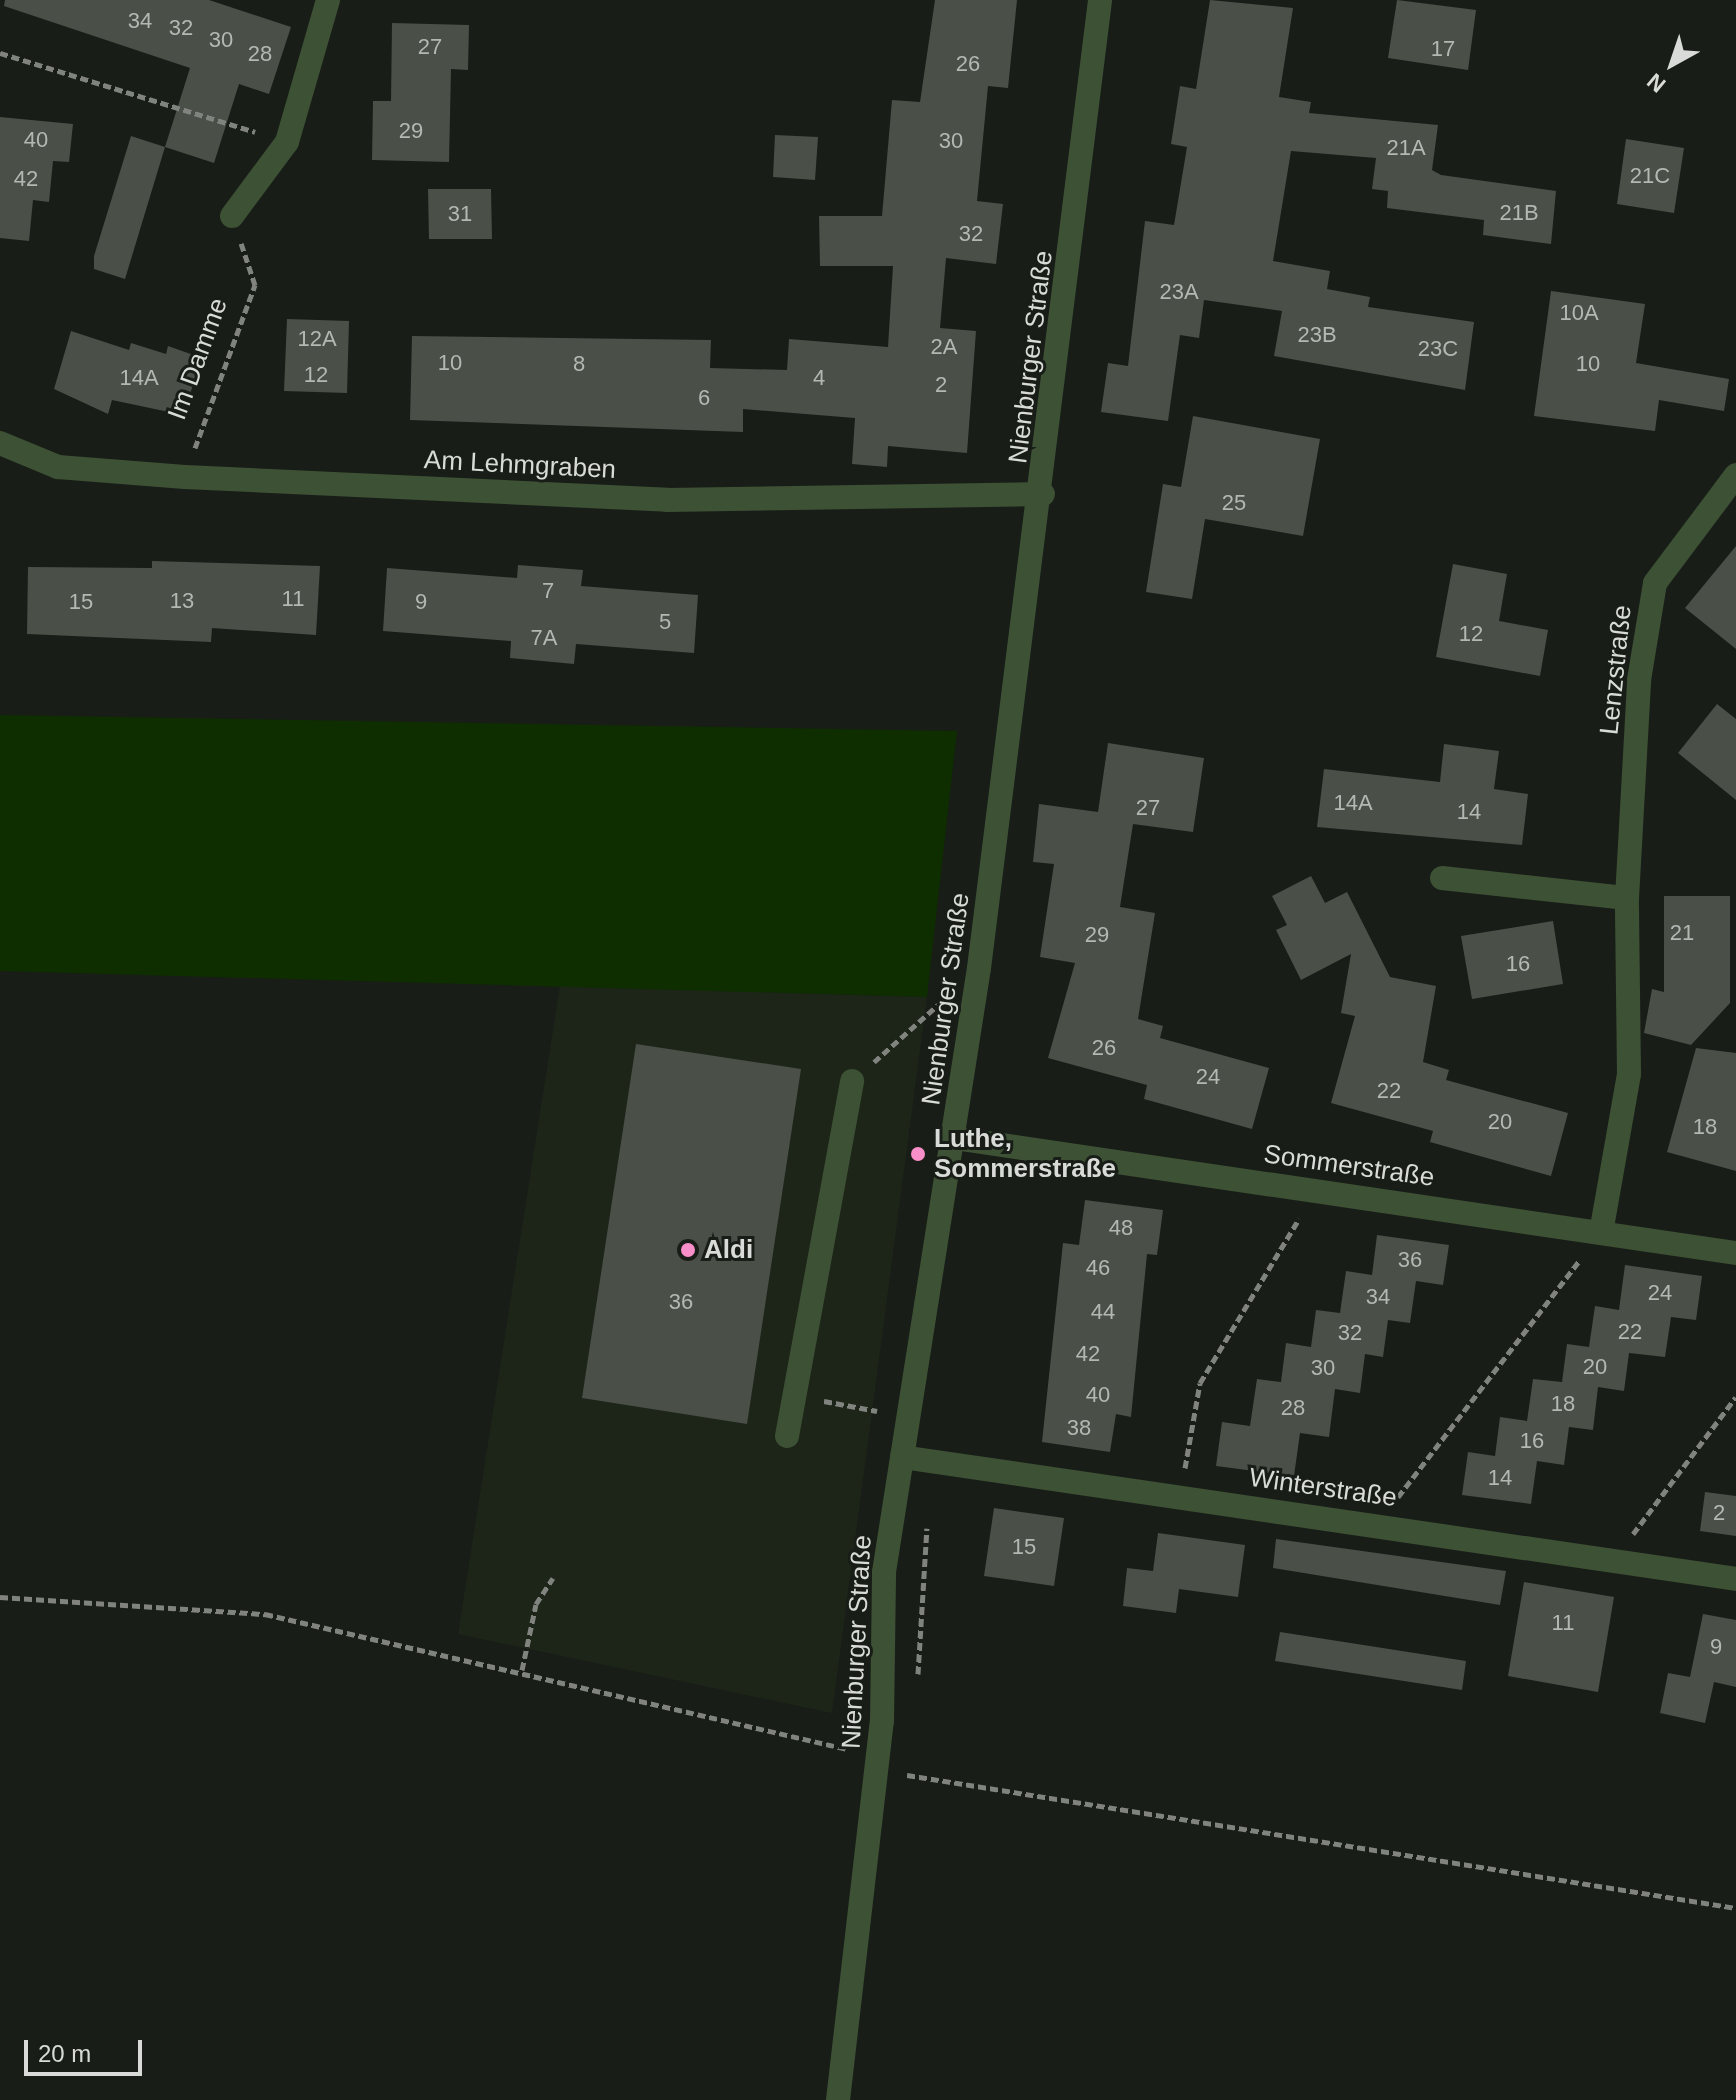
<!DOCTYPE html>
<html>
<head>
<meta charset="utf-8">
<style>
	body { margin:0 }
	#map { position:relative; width:1736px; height:2100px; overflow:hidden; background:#191d17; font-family:Arial,sans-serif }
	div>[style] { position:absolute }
	.built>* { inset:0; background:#1d2519 }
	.green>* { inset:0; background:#0e2e00 }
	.building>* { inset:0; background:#4a4f48 }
	.path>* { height:5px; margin-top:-2.5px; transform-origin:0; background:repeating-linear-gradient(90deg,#80837e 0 8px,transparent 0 12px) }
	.minor>* { height:24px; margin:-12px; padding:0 12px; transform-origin:12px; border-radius:12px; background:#3d5135 }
	.dots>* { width:22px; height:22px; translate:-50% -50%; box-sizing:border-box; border:4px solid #191d17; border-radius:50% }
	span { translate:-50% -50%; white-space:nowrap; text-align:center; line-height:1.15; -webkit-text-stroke:6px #191d17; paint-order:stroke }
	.number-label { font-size:22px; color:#b4b8b3 }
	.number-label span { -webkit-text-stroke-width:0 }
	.street-label { font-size:26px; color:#d8dbd7 }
	.poi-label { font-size:26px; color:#d8dbd7; font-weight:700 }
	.left { translate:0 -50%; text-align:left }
	.north { position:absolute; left:1632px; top:24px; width:80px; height:80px; -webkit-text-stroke:6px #191d17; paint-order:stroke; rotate:220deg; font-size:22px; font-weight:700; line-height:32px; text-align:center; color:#d8dbd7 }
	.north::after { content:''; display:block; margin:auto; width:28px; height:36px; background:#d8dbd7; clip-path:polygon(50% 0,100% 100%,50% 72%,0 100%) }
	.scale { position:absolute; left:24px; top:2040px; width:118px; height:36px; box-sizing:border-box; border:4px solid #d8dbd7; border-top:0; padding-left:10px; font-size:24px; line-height:28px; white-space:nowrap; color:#d8dbd7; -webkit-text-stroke:6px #191d17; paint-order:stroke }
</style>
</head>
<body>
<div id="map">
	<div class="built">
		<i style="clip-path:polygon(560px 986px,927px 997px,832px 1713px,458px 1634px)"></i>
	</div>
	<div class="green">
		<i style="clip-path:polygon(0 715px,957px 731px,927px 997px,0 971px)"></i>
	</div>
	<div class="building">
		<i style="clip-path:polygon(5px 0,209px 0,291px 27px,269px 94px,239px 84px,214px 163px,165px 147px,190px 68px,4px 6px)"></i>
		<i style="clip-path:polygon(935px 0,1017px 0,1008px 88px,988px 86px,977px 201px,1003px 204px,996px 264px,946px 258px,940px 328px,976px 331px,967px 453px,888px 446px,887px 467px,852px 464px,855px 418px,743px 409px,743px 432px,410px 420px,412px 336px,711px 340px,710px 368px,787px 370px,789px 339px,888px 347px,893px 266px,820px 266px,819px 216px,882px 216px,892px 100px,920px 102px)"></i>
		<i style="clip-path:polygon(1210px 0,1293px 8px,1279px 97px,1311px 102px,1309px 113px,1438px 125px,1432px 170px,1441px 175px,1556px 191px,1551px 244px,1483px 235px,1484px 220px,1387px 208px,1388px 191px,1372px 189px,1376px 158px,1291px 151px,1273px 261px,1330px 271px,1327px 289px,1370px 297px,1368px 307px,1474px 322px,1465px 390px,1274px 356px,1282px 311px,1204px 300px,1199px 338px,1180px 335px,1168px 421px,1101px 412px,1108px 363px,1128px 366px,1145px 221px,1174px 225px,1187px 147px,1171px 144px,1180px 86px,1196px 89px)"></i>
		<i style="clip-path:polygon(1397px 0,1476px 10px,1468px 70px,1388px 58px)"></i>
		<i style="clip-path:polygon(392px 23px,469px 25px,468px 70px,451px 69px,449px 162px,372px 160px,373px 101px,391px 101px)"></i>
		<i style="clip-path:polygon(0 117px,73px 124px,69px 162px,53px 161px,49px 202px,33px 200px,29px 241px,0 238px)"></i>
		<i style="clip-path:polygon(775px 135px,818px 137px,815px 180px,773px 177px)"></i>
		<i style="clip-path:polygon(131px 136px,165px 147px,125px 279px,94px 269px,94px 256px)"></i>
		<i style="clip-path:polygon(1626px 139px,1684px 148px,1674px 213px,1617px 204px)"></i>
		<i style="clip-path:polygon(428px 189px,491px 189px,492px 239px,429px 239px)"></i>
		<i style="clip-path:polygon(1551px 291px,1645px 304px,1636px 363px,1729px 379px,1724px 411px,1659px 400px,1655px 431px,1534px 416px)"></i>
		<i style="clip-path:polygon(287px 319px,349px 321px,347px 393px,284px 391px)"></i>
		<i style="clip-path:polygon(71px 331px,129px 350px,131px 343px,166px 354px,168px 346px,202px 358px,183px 415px,112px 400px,108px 414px,54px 389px)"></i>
		<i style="clip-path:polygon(1193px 416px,1320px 439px,1303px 536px,1205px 519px,1192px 599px,1146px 592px,1163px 484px,1181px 487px)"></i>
		<i style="clip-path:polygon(1736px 546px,1736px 649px,1685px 608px)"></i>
		<i style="clip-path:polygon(152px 561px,320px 566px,316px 635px,212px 628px,211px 642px,27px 634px,28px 567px,152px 568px)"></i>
		<i style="clip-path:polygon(1453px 564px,1507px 574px,1499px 621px,1548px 630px,1540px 676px,1436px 657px)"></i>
		<i style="clip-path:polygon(518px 565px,583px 570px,581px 586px,698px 595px,694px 653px,576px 644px,574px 664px,510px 658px,511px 641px,383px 631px,387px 568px,517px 578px)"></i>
		<i style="clip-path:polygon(1717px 704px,1736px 719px,1736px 800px,1678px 753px)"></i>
		<i style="clip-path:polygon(1108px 743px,1204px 758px,1193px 832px,1133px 824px,1120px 907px,1155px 913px,1138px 1019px,1163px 1026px,1160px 1038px,1269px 1068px,1252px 1129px,1144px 1099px,1147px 1085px,1048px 1058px,1075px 963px,1040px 957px,1054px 864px,1033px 862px,1039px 804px,1098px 812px)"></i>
		<i style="clip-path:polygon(1444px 744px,1499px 751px,1494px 789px,1528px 794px,1522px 845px,1317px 827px,1324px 769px,1440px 782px)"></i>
		<i style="clip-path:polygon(1311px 876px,1325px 903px,1347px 892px,1390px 977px,1436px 986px,1423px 1062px,1449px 1070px,1446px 1080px,1568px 1113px,1551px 1176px,1430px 1142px,1433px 1131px,1331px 1103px,1355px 1016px,1341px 1013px,1351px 954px,1301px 980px,1276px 930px,1287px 925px,1272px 896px)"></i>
		<i style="clip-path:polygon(1664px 896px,1730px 896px,1730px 1003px,1691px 1045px,1644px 1033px,1652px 989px,1664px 992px)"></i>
		<i style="clip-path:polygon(1553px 921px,1563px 984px,1472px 999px,1461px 936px)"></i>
		<i style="clip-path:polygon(636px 1044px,801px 1069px,747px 1424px,582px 1398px)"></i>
		<i style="clip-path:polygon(1696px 1048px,1736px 1053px,1736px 1171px,1667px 1152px)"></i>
		<i style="clip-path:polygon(1085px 1200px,1163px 1210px,1157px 1255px,1147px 1254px,1131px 1417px,1116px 1414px,1110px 1452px,1042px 1442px,1063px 1243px,1079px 1245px)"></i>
		<i style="clip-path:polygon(1377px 1235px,1449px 1245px,1443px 1285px,1416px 1281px,1410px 1323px,1388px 1320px,1383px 1357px,1365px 1354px,1360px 1393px,1335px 1389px,1329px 1437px,1300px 1433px,1294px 1476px,1216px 1466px,1222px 1422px,1250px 1426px,1257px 1379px,1281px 1382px,1286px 1343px,1311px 1347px,1316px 1310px,1340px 1313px,1346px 1271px,1372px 1275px)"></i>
		<i style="clip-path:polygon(1625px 1265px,1702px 1276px,1696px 1320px,1671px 1317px,1665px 1357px,1629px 1353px,1624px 1391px,1598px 1387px,1593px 1430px,1569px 1427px,1564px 1465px,1537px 1461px,1531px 1504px,1462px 1495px,1468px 1452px,1495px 1456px,1500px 1417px,1527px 1421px,1533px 1379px,1562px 1382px,1567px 1344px,1589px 1347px,1595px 1306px,1619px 1310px)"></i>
		<i style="clip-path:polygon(1705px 1492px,1736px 1496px,1736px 1536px,1700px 1531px)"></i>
		<i style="clip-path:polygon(994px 1508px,1064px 1518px,1054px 1586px,984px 1576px)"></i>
		<i style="clip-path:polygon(1158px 1533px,1245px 1545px,1238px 1597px,1179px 1589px,1176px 1613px,1123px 1606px,1127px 1568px,1153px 1571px)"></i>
		<i style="clip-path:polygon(1276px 1539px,1506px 1571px,1500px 1605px,1273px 1568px)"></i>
		<i style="clip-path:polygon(1524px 1582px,1614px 1597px,1598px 1692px,1508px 1676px)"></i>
		<i style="clip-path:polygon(1703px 1614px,1736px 1620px,1736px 1687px,1714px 1682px,1705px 1723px,1660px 1713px,1668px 1673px,1690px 1677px)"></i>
		<i style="clip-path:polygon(1280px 1632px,1466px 1661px,1462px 1690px,1275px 1661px)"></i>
	</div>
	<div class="path">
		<i style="left:0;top:53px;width:267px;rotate:17.2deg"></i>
		<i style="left:195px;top:448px;width:174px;rotate:-69.8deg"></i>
		<i style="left:255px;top:285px;width:44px;rotate:-108.4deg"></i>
		<i style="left:874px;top:1062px;width:90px;rotate:-41.8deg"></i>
		<i style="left:824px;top:1401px;width:54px;rotate:10.7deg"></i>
		<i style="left:1185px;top:1468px;width:86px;rotate:-80deg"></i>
		<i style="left:1200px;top:1383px;width:192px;rotate:-58.9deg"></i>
		<i style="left:1398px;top:1497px;width:297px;rotate:-52.5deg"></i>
		<i style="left:1633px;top:1534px;width:171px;rotate:-53.1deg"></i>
		<i style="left:0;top:1597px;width:266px;rotate:3.7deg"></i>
		<i style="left:265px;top:1614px;width:597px;rotate:13.06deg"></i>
		<i style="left:522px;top:1670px;width:67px;rotate:-78deg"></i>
		<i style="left:536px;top:1604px;width:31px;rotate:-57deg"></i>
		<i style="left:918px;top:1674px;width:146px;rotate:-86.5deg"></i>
		<i style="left:907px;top:1775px;width:840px;rotate:9.11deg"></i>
	</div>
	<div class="minor">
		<i style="left:232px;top:216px;width:92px;rotate:-53.4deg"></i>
		<i style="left:287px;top:142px;width:148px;rotate:-73.9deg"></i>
		<i style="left:0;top:443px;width:63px;rotate:22.5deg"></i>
		<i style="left:58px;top:467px;width:127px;rotate:4.5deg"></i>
		<i style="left:185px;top:477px;width:483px;rotate:2.7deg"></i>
		<i style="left:667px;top:500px;width:376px;rotate:-0.9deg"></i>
		<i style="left:1442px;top:878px;width:186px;rotate:6.2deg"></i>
		<i style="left:954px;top:1138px;width:790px;rotate:8.37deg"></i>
		<i style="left:1601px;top:1233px;width:161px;rotate:-80deg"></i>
		<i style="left:1629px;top:1074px;width:176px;rotate:-90.7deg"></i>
		<i style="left:1627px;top:898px;width:218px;rotate:-86.8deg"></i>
		<i style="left:1639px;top:680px;width:98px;rotate:-80.6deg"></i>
		<i style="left:1655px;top:583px;width:135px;rotate:-53.1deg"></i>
		<i style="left:787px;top:1436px;width:361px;rotate:-79.6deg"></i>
		<i style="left:902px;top:1457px;width:843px;rotate:8.32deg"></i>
		<i style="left:838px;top:2100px;width:382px;rotate:-83.4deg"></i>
		<i style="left:882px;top:1721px;width:149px;rotate:-89.2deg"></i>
		<i style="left:884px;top:1572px;width:611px;rotate:-81.06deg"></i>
		<i style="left:979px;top:968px;width:976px;rotate:-82.87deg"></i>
	</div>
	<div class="dots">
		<i style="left:918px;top:1154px;background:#f98fc9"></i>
		<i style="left:688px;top:1250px;background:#f98fc9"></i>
	</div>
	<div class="number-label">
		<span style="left:140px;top:21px">34</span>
		<span style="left:181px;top:28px">32</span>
		<span style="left:221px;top:40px">30</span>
		<span style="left:430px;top:47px">27</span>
		<span style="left:1443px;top:49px">17</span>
		<span style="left:260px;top:54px">28</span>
		<span style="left:968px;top:64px">26</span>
		<span style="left:411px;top:131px">29</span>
		<span style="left:36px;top:140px">40</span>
		<span style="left:951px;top:141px">30</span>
		<span style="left:1406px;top:148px">21A</span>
		<span style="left:1650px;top:176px">21C</span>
		<span style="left:26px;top:179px">42</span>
		<span style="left:1519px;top:213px">21B</span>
		<span style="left:460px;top:214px">31</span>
		<span style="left:971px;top:234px">32</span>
		<span style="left:1179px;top:292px">23A</span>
		<span style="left:1579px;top:313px">10A</span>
		<span style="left:1317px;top:335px">23B</span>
		<span style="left:317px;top:339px">12A</span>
		<span style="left:944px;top:347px">2A</span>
		<span style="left:1438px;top:349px">23C</span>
		<span style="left:450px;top:363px">10</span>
		<span style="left:579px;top:364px">8</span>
		<span style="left:1588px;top:364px">10</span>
		<span style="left:316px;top:375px">12</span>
		<span style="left:139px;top:378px">14A</span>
		<span style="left:819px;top:378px">4</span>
		<span style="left:941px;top:385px">2</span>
		<span style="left:704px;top:398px">6</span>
		<span style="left:1234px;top:503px">25</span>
		<span style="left:548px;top:591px">7</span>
		<span style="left:293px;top:599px">11</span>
		<span style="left:182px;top:601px">13</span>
		<span style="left:81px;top:602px">15</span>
		<span style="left:421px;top:602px">9</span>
		<span style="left:665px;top:622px">5</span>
		<span style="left:1471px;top:634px">12</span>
		<span style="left:544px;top:638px">7A</span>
		<span style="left:1353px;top:803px">14A</span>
		<span style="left:1148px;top:808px">27</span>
		<span style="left:1469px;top:812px">14</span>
		<span style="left:1682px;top:933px">21</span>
		<span style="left:1097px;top:935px">29</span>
		<span style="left:1518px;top:964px">16</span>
		<span style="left:1104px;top:1048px">26</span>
		<span style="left:1208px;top:1077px">24</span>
		<span style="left:1389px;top:1091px">22</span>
		<span style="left:1500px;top:1122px">20</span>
		<span style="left:1705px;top:1127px">18</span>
		<span style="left:1121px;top:1228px">48</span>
		<span style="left:1410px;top:1260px">36</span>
		<span style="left:1098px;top:1268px">46</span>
		<span style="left:1660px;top:1293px">24</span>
		<span style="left:1378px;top:1297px">34</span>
		<span style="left:681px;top:1302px">36</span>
		<span style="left:1103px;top:1312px">44</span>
		<span style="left:1630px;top:1332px">22</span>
		<span style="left:1350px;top:1333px">32</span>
		<span style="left:1088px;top:1354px">42</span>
		<span style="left:1595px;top:1367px">20</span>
		<span style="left:1323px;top:1368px">30</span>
		<span style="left:1098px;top:1395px">40</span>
		<span style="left:1563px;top:1404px">18</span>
		<span style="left:1293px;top:1408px">28</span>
		<span style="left:1079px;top:1428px">38</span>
		<span style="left:1532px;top:1441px">16</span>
		<span style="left:1500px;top:1478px">14</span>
		<span style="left:1719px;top:1513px">2</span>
		<span style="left:1024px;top:1547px">15</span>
		<span style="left:1563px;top:1623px">11</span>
		<span style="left:1716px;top:1647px">9</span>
	</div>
	<div class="street-label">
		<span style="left:1031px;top:357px;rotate:-83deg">Nienburger Straße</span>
		<span style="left:198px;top:359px;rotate:-70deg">Im Damme</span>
		<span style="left:520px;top:465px;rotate:3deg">Am Lehmgraben</span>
		<span style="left:1616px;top:670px;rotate:-84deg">Lenzstraße</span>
		<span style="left:946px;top:999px;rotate:-82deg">Nienburger Straße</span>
		<span style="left:1349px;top:1166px;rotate:8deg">Sommerstraße</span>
		<span style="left:1323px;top:1488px;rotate:8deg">Winterstraße</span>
		<span style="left:857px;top:1642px;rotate:-87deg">Nienburger Straße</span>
	</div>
	<div class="poi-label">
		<span class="left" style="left:934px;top:1154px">Luthe,<br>Sommerstraße</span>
		<span class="left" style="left:704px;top:1250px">Aldi</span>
	</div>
	<div class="north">N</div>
	<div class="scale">20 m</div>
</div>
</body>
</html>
